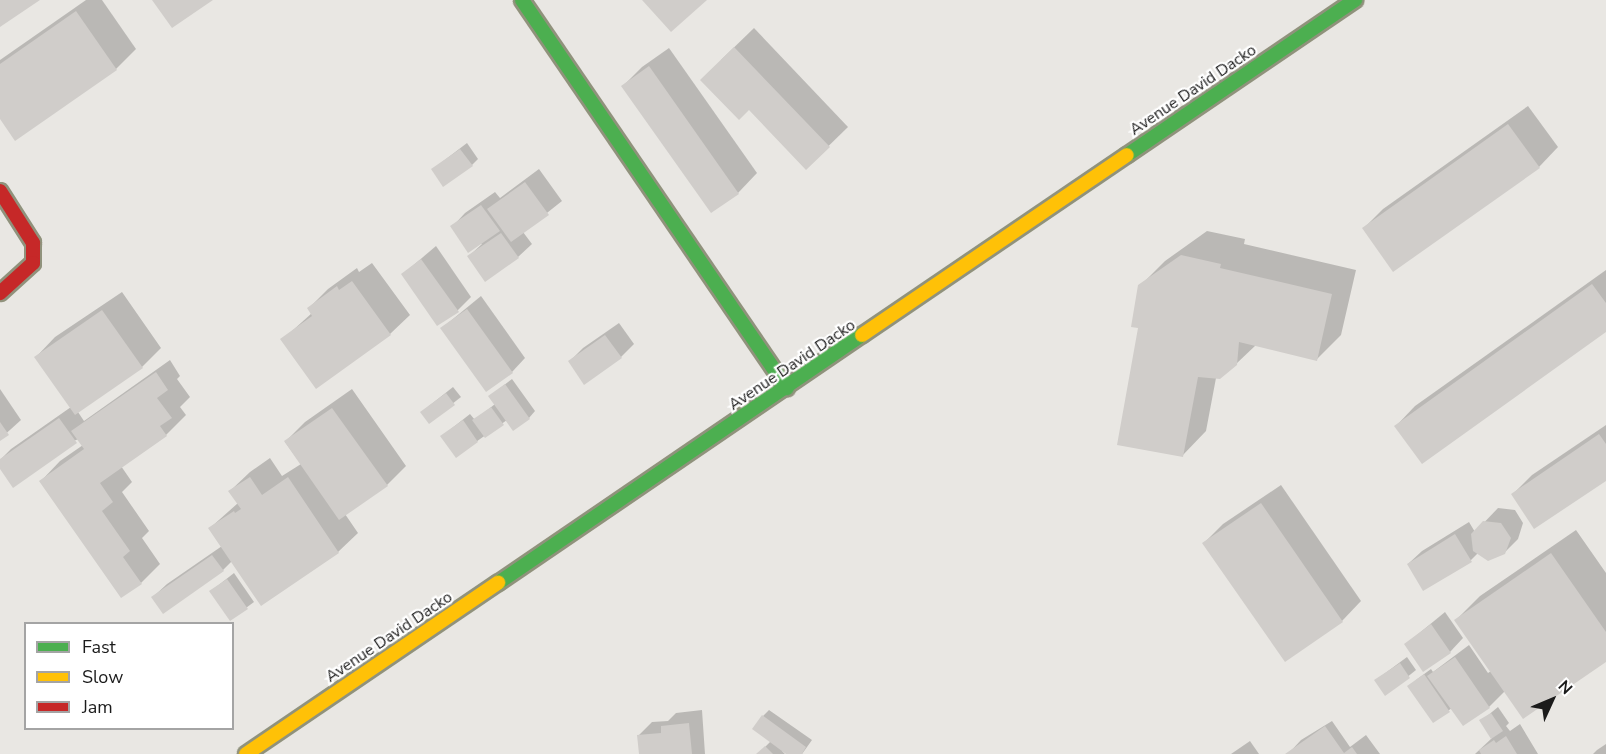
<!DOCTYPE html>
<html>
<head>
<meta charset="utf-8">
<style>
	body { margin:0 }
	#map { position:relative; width:1606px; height:754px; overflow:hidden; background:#e9e7e3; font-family:"Nunito Sans",sans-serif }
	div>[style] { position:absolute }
	.shadow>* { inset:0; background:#0003 }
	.building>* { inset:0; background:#d0cdca }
	.roads { filter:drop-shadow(2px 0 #90927c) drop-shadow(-2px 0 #90927c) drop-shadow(0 2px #90927c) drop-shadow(0 -2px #90927c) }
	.fast>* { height:14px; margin:-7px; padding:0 7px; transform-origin:7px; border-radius:7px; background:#4caf50 }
	.slow>* { height:14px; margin:-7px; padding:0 7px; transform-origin:7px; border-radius:7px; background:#ffc107 }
	.jam>* { height:14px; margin:-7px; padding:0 7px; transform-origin:7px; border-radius:7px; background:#c62828 }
	span { translate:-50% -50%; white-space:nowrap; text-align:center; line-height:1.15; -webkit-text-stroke:4.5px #fff; paint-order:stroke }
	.street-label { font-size:16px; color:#1b1b1b }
	.legend { position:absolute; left:24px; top:622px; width:210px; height:108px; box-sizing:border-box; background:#fff; border:2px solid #a4a4a4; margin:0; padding:8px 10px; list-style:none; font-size:18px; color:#1b1b1b }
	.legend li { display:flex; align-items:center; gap:12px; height:30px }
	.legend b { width:30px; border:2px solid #a4a4a4 }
	.north { position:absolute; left:1522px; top:670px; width:60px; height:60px; -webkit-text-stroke:4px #fff; paint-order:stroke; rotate:46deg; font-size:16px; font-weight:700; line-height:24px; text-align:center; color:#1b1b1b }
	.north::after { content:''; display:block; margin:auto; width:21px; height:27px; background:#1b1b1b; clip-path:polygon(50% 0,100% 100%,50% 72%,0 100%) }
</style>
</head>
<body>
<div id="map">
	<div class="shadow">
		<i style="clip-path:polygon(86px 0,102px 0,136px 49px,116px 69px,15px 139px,0 117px,0 60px)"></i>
		<i style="clip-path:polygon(754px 28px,848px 127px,806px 168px,721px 60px)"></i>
		<i style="clip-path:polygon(669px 48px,757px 173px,738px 193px,623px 86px,642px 67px)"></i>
		<i style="clip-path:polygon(1528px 106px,1558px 147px,1539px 167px,1364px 228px,1383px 209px)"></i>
		<i style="clip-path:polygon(467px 143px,478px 159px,472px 165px,433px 169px)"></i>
		<i style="clip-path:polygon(539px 169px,562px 201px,523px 232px,532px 244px,518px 257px,485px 280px,469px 256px,482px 244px,452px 227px,465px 213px,495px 192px,500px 198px)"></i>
		<i style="clip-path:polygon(1207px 231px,1245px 239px,1244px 244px,1356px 270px,1341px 335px,1317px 359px,1256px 345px,1236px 364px,1216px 378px,1206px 431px,1182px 456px,1140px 327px,1140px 286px,1165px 261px)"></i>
		<i style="clip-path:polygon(436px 246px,471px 297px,457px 311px,403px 274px)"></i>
		<i style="clip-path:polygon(372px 263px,410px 315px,390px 334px,282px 340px,312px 313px,309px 308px,328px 289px,357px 268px,359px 272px)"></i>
		<i style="clip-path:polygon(1606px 270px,1606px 330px,1396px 426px,1415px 406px)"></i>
		<i style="clip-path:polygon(122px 292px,161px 348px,142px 367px,78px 412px,84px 421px,170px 360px,180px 376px,177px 379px,190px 397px,180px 407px,186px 415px,166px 435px,121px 466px,132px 482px,122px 492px,149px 531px,142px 538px,160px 564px,141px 583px,41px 481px,60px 461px,83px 445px,79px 439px,0 466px,0 460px,11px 449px,71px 407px,36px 357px,55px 337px)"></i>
		<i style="clip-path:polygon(481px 296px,525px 358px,512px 372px,442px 328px)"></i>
		<i style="clip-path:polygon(619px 323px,634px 344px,621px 357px,570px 361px,583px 348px)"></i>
		<i style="clip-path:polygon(512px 379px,535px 411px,529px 418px,507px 420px,456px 456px,442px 436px,470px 414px,475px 420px,495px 404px,490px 396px)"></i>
		<i style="clip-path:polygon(453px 387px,461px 397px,429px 422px,429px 406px)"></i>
		<i style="clip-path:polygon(0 389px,21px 420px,0 439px)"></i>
		<i style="clip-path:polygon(352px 389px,406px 466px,387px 485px,345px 514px,358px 533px,338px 552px,232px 561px,223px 570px,153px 597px,167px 584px,222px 546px,210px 528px,238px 503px,230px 491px,250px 472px,270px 458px,282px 476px,301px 464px,285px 442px,305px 422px)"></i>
		<i style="clip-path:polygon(1606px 425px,1606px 479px,1513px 494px,1532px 475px)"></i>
		<i style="clip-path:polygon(1281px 485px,1361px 601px,1342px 621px,1204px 543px,1223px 524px)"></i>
		<i style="clip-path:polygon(1498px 508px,1515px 510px,1523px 523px,1518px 539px,1504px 553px,1478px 553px,1471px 560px,1408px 564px,1422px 551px,1469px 522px,1475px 532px)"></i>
		<i style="clip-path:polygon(1576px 530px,1606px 573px,1606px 660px,1505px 691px,1489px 707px,1463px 724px,1452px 708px,1433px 721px,1416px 680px,1431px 669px,1433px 672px,1469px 645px,1488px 673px,1491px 671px,1456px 620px,1480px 596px)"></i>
		<i style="clip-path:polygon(234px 573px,254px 602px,231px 619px,211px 591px)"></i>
		<i style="clip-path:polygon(1445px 612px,1463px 638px,1450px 652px,1406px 644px)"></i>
		<i style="clip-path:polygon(1407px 657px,1416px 670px,1386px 694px,1376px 680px)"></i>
		<i style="clip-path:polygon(1498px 707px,1509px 723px,1506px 726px,1510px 731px,1520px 724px,1538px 754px,1475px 754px,1492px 738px,1481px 721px)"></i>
		<i style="clip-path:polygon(702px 710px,705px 754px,640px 754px,638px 736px,652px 722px,668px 721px,676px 713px)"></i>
		<i style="clip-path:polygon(769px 710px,812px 740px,802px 754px,782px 751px,785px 754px,758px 754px,771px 741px,763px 716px)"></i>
		<i style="clip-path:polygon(1332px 721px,1350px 747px,1366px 735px,1380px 754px,1288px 754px,1301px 740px)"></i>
		<i style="clip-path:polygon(1250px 741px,1259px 754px,1231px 754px)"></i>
		<i style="clip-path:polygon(1606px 744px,1606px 754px,1593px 754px,1597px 750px)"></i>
	</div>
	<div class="building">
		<i style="clip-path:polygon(0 0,40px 0,0 27px)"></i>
		<i style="clip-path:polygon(152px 0,213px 0,172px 28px)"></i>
		<i style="clip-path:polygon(642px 0,707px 0,671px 32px)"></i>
		<i style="clip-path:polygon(76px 11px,117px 70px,15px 141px,0 119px,0 64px)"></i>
		<i style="clip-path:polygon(734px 47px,830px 147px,806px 170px,749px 110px,739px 120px,700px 80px)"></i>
		<i style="clip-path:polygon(649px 66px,739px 194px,711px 213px,621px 86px)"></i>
		<i style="clip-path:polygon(1508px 124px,1540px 168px,1393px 272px,1362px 228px)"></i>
		<i style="clip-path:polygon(460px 149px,473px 166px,443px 187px,431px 169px)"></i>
		<i style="clip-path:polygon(525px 182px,549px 215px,511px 242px,487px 209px)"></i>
		<i style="clip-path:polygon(481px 205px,500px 231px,468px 253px,450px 226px)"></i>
		<i style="clip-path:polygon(501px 233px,519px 258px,485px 282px,467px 256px)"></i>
		<i style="clip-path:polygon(1181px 255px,1221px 264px,1220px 268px,1332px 294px,1317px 361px,1239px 342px,1237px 365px,1220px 379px,1198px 377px,1183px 457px,1117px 445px,1138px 328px,1131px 327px,1138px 285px)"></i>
		<i style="clip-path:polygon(421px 259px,459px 312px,437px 326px,401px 274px)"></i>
		<i style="clip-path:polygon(352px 281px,391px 335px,316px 389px,280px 339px,312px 316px,307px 308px,337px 286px,339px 290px)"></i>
		<i style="clip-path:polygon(1592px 284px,1606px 303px,1606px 332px,1422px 464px,1394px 426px)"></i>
		<i style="clip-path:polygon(467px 309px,513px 373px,486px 392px,440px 328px)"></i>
		<i style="clip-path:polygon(102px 310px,143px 368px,75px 415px,34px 357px)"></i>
		<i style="clip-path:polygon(605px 335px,622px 358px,584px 385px,568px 361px)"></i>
		<i style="clip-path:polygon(156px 372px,168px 390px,157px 398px,172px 418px,160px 426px,167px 436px,100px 483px,113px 502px,102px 511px,130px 551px,123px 557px,142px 584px,121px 598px,39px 481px,84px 449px,71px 431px)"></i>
		<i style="clip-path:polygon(505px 384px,530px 419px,513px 431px,488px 396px)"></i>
		<i style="clip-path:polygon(446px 393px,455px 405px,429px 424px,420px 412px)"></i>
		<i style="clip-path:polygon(491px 407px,504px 425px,485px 438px,472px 420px)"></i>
		<i style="clip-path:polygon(332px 408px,388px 486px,339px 520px,284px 441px)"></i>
		<i style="clip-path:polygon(59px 418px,77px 443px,13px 488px,0 469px,0 459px)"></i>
		<i style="clip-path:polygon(463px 420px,478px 442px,456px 458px,440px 436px)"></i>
		<i style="clip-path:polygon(0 422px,9px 435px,0 441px)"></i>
		<i style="clip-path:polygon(1599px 434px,1606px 444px,1606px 481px,1534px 529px,1511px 494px)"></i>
		<i style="clip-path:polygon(250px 477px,262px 495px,288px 477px,339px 553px,261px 606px,208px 528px,234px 511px,235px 513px,241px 509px,228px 491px)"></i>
		<i style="clip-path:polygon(1261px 503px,1343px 622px,1285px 662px,1202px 543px)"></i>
		<i style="clip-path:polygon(1483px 521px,1501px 523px,1511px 538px,1505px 554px,1488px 561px,1473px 551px,1471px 534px)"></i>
		<i style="clip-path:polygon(1455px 534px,1472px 562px,1423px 591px,1407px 564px)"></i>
		<i style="clip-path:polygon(1551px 553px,1606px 632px,1606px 662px,1523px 719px,1454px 620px)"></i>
		<i style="clip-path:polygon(212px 555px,224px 571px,163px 614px,151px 597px)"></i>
		<i style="clip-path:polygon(227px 579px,248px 609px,230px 621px,209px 591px)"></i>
		<i style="clip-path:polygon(1431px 624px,1451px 653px,1423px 672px,1404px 644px)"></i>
		<i style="clip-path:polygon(1455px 657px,1490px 708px,1463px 726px,1427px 676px)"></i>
		<i style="clip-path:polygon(1400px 663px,1410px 678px,1385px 696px,1374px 680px)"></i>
		<i style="clip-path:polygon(1424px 674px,1450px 712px,1433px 723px,1407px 686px)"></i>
		<i style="clip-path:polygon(1491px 713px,1503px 731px,1491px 739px,1479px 720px)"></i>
		<i style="clip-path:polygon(762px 715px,806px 747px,802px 754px,786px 754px,752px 729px)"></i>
		<i style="clip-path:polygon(689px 723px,692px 754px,639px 754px,637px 735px,661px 733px,661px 726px)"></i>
		<i style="clip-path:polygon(1325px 726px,1344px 753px,1352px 747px,1357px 754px,1285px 754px)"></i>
		<i style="clip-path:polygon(1506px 736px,1517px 754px,1481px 754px,1479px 750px,1494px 740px,1496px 743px)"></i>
		<i style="clip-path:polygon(765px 746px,773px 754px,756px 754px)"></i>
	</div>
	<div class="roads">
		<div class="fast">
			<i style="left:522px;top:0;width:470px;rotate:55.7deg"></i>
			<i style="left:1127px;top:155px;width:276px;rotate:-34.2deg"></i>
			<i style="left:498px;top:583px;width:440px;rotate:-34.3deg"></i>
		</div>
		<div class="slow">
			<i style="left:862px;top:335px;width:320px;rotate:-34.2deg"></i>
			<i style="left:246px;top:754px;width:305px;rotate:-34.2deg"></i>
		</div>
		<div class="jam">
			<i style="left:0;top:191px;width:62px;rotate:57.6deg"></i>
			<i style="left:33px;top:243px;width:20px;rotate:90deg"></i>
			<i style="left:33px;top:263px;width:45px;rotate:137.7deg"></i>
		</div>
	</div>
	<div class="street-label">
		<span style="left:1193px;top:90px;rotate:-34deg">Avenue David Dacko</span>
		<span style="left:792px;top:365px;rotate:-34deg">Avenue David Dacko</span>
		<span style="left:389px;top:637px;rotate:-34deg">Avenue David Dacko</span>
	</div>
	<ul class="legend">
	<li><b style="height:8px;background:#4caf50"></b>Fast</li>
	<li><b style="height:8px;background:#ffc107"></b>Slow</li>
	<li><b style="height:8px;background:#c62828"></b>Jam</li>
	</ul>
	<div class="north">N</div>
</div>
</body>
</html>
